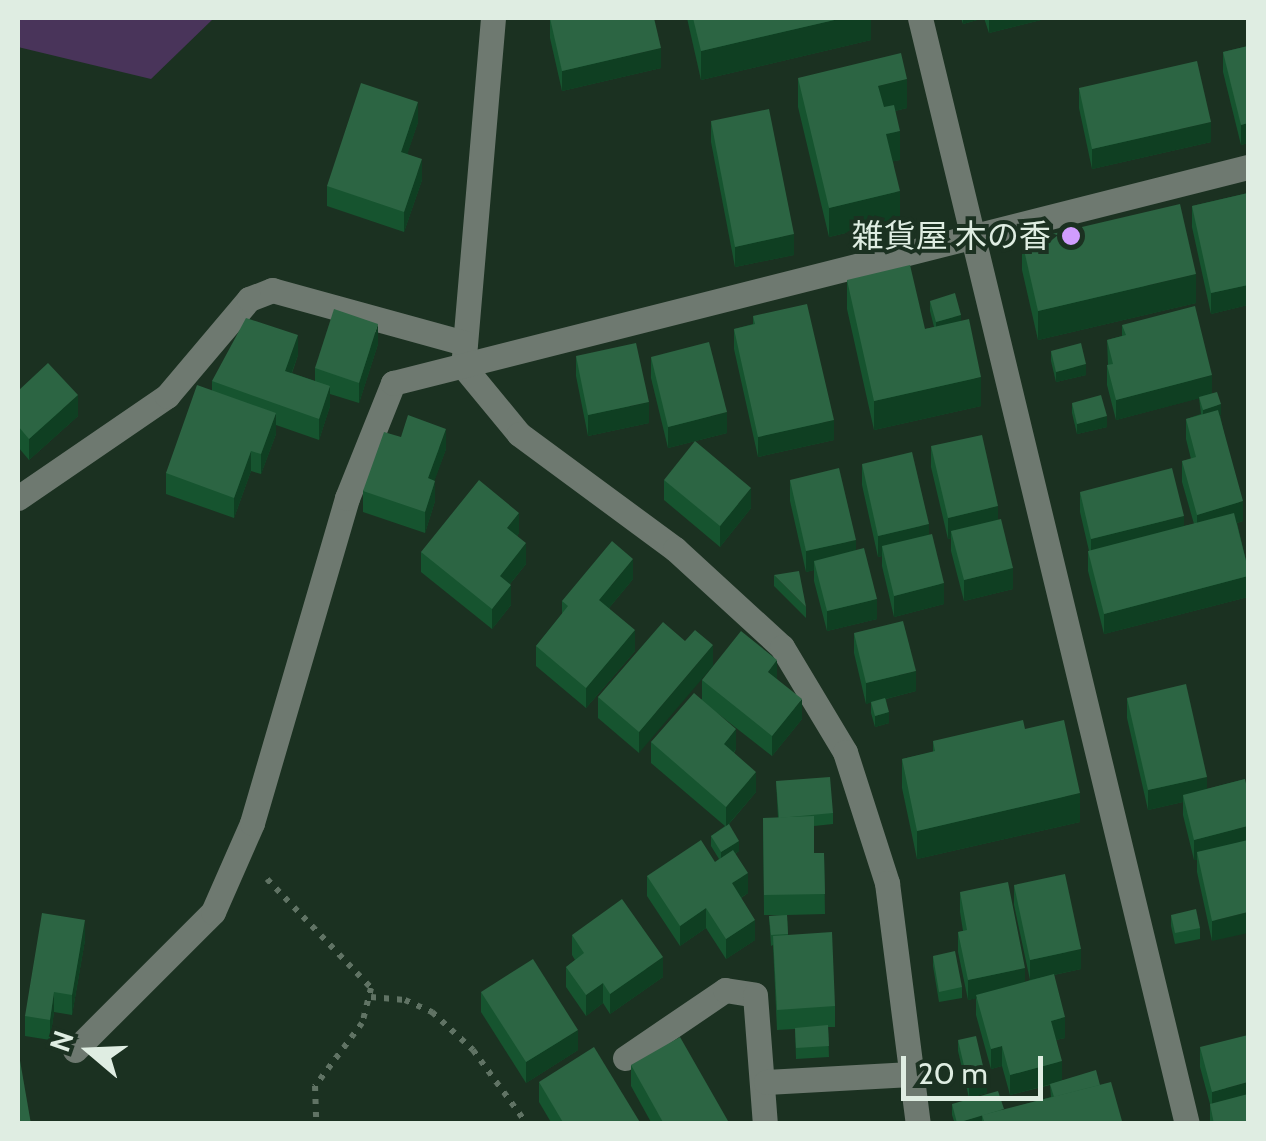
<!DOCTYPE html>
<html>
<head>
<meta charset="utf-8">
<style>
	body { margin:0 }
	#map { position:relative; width:1266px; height:1141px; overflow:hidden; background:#1b3121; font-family:Cabin,"Noto Sans JP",sans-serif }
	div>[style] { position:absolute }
	.green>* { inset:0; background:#49345a }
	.path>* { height:6px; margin-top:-3px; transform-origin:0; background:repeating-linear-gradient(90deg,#607364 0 5px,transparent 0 13px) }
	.minor>* { height:25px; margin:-12.5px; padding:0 12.5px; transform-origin:12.5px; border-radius:12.5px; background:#6e7970 }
	.wall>* { inset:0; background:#16542f }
	.shaded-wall>* { inset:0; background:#0f3f22 }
	.building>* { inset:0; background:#2c6543 }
	.dots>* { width:28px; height:28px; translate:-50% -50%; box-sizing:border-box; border:5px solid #1b3121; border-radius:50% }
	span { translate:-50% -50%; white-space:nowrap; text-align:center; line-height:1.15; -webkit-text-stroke:8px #1b3121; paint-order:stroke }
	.poi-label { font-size:32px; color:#dfede2 }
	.right { translate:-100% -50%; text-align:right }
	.frame { position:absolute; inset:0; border:20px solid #dfede2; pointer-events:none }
	.north { position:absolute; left:40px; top:1001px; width:100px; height:100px; -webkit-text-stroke:8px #1b3121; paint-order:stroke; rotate:289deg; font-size:28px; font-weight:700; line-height:40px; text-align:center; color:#dfede2 }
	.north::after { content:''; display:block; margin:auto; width:35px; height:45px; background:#dfede2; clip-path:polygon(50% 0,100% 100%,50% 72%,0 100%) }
	.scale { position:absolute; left:901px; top:1056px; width:142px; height:45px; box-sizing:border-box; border:5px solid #dfede2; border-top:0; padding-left:12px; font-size:30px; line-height:35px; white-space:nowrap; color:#dfede2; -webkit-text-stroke:8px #1b3121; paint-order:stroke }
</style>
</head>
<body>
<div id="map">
	<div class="green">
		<i style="clip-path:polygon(18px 18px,214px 18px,151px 79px,18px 47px)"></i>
	</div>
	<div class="path">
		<i style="left:267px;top:879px;width:151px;rotate:46.3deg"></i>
		<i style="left:371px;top:988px;width:36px;rotate:104deg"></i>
		<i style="left:362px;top:1023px;width:79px;rotate:126.7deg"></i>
		<i style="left:315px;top:1086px;width:38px;rotate:88deg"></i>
		<i style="left:371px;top:997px;width:34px;rotate:5deg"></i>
		<i style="left:405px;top:1000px;width:30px;rotate:24deg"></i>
		<i style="left:432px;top:1012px;width:56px;rotate:42.8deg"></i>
		<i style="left:473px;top:1050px;width:92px;rotate:53.9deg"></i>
	</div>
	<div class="minor">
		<i style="left:493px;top:18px;width:349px;rotate:94.9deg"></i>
		<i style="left:463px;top:366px;width:88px;rotate:50.5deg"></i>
		<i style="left:519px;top:434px;width:194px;rotate:36.4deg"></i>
		<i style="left:675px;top:549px;width:145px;rotate:42.5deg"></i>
		<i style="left:782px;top:647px;width:122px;rotate:59deg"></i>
		<i style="left:845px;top:752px;width:138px;rotate:72.2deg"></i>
		<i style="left:887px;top:883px;width:243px;rotate:82.7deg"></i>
		<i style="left:920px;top:18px;width:1138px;rotate:76.43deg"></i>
		<i style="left:18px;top:498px;width:181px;rotate:-34.4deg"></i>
		<i style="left:167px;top:396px;width:127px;rotate:-49.8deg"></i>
		<i style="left:249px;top:299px;width:25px;rotate:-21deg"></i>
		<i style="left:272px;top:290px;width:200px;rotate:15.4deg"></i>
		<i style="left:75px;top:1050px;width:195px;rotate:-45deg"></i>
		<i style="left:213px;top:912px;width:97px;rotate:-66.3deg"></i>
		<i style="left:252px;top:823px;width:339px;rotate:-73.7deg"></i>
		<i style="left:347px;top:498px;width:124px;rotate:-68.2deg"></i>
		<i style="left:393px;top:383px;width:882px;rotate:-14.18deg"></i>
		<i style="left:625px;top:1058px;width:121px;rotate:-34.2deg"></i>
		<i style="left:725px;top:990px;width:30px;rotate:9deg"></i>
		<i style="left:755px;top:995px;width:129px;rotate:85.6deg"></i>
		<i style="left:766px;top:1082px;width:145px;rotate:-3.2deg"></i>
	</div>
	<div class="wall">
		<i style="clip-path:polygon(550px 18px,661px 68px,562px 91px,550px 38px)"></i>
		<i style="clip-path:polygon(687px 18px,871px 18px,871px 40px,701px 80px)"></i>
		<i style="clip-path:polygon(961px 18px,1049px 18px,989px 33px,984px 18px,963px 24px)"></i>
		<i style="clip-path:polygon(1248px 46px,1248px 143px,1241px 145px,1223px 72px,1223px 52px)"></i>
		<i style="clip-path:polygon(798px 78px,907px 108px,895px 111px,900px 160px,893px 161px,900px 220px,829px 237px,798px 107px)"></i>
		<i style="clip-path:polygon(1079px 88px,1211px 142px,1092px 169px,1079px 108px)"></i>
		<i style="clip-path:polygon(711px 121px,794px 255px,735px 267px,711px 142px)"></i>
		<i style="clip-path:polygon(418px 122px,407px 154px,422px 180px,404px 232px,327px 206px,327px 186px)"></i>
		<i style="clip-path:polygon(1248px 193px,1248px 305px,1211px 314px,1192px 227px,1192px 206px)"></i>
		<i style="clip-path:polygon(1022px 241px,1196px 303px,1038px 340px,1022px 270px)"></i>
		<i style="clip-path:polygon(847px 280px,925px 329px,934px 327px,930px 311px,930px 301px,961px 321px,981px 406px,874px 430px,847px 309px)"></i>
		<i style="clip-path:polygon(753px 316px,834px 440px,758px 457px,734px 349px,734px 329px,753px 324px)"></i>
		<i style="clip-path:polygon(1122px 325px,1212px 393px,1221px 415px,1220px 415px,1243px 521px,1237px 523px,1248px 569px,1248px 597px,1104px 634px,1088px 571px,1088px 551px,1089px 551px,1080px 512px,1080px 492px,1184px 526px,1194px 524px,1182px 482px,1182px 461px,1191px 459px,1186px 439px,1186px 419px,1201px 414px,1199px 398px,1116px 420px,1107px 385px,1107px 365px,1108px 365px,1107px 340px,1122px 336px)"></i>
		<i style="clip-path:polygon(378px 344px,359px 403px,330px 394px,330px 406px,319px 440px,276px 425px,276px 434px,261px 474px,251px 471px,234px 518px,166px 494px,166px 473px,212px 391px,212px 381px,298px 355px,292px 373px,315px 381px,315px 368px)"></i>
		<i style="clip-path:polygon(1051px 351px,1086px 375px,1056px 382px,1051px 361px)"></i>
		<i style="clip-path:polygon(576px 356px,649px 423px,588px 436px,576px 376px)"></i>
		<i style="clip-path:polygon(651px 357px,727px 433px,668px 448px,651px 378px)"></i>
		<i style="clip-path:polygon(18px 391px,78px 416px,29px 460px,18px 447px)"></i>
		<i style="clip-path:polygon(1072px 403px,1107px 427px,1077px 434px,1072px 413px)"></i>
		<i style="clip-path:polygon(401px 437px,446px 449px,434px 481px,435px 501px,425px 533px,363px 512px,363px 491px)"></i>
		<i style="clip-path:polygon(931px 446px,998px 519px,1013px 589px,964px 601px,951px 551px,951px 538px,948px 539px,931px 467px)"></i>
		<i style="clip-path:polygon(862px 464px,929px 534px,944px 604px,894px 617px,882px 566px,882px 556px,878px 557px,862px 485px)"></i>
		<i style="clip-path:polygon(664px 480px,751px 508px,720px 547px,664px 500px)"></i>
		<i style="clip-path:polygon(790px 480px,856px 550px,877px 619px,827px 631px,814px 581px,814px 570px,806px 572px,790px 501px)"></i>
		<i style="clip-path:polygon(519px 533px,517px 536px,526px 564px,510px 584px,511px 605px,492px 629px,421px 572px,421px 552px)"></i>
		<i style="clip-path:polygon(774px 575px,806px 607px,806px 618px,774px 586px)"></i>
		<i style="clip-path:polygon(633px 579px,609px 608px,635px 651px,586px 708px,536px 666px,536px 646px,562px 614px,562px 601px)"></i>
		<i style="clip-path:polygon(854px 633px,916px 691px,886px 699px,889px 723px,875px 727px,871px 713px,871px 702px,866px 704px,854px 653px)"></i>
		<i style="clip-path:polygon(685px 641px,639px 753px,598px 718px,598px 697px)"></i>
		<i style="clip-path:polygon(777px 679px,802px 719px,772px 756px,717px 713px,736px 749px,734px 753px,756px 792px,729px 824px,739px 851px,735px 854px,748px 893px,741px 898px,755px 940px,726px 959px,706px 928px,680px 946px,647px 896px,647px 876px,715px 862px,719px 859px,711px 846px,711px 836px,725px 826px,651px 763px,651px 742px,702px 699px,702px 680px)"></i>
		<i style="clip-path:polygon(1127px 698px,1207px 789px,1245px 779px,1212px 941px,1197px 872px,1197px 860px,1194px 860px,1183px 815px,1183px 802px,1148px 810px,1127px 718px)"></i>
		<i style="clip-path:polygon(1025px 729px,1080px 822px,917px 859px,902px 788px,902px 759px,933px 752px,933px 741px)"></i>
		<i style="clip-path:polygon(776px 781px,833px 813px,833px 824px,814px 826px,814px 853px,824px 853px,825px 914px,787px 915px,788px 935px,835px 1006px,835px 1027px,828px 1027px,829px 1057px,796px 1059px,795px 1029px,777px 1030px,773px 945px,771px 946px,769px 916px,784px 915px,764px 915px,763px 818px,778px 818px)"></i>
		<i style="clip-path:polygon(1014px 885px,1081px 969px,1054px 975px,1065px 1038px,1056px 1040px,1062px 1080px,1100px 1085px,1122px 1124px,955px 1124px,952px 1115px,952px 1104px,1004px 1110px,1051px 1097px,1050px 1085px,1010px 1095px,1002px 1066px,991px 1069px,976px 1015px,976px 998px,968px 1000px,958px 952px,958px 932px,963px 931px,960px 912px,960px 892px,1025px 982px,1030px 980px,1014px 905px)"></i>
		<i style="clip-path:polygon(1171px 915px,1200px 928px,1200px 939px,1175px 944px,1171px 926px)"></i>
		<i style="clip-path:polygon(572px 935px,663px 977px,610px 1014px,603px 1003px,586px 1016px,566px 987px,566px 967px,575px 960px,572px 955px)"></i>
		<i style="clip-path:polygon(85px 940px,72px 1015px,54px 1012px,50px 1040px,25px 1036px,25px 1016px)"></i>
		<i style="clip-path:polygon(933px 956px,962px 987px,962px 998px,939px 1002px,933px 966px)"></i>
		<i style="clip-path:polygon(481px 992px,578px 1050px,526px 1083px,481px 1012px)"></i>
		<i style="clip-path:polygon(958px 1040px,987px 1093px,969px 1098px,958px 1051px)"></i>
		<i style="clip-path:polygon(1200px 1047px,1248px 1124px,1210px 1124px,1210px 1104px,1200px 1067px)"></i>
		<i style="clip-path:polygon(631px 1065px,728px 1124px,652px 1124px,631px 1086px)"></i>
		<i style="clip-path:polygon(539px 1082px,641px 1124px,552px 1124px,539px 1102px)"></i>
	</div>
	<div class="shaded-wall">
		<i style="clip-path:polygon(843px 18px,871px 18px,871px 40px,701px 80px,701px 51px)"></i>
		<i style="clip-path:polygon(963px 18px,984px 18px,963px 24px)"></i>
		<i style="clip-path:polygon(989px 18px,1049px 18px,989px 33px)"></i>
		<i style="clip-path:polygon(661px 48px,661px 68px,562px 91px,562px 71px)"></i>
		<i style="clip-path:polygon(907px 79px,907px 108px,878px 115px,878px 86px)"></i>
		<i style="clip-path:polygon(418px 102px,418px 122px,401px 173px,401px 152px)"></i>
		<i style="clip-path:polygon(1211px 122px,1211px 142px,1092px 169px,1092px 149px)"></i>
		<i style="clip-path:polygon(1248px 123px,1248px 143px,1241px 145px,1241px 125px)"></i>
		<i style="clip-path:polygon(900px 131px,900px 160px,886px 163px,886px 134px)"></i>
		<i style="clip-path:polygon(422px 159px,422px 180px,404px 232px,404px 212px)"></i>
		<i style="clip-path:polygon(900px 191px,900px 220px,829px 237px,829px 208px)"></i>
		<i style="clip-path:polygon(794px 234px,794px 255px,735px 267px,735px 247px)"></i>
		<i style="clip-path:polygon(1196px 274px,1196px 303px,1038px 340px,1038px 311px)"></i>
		<i style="clip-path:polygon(1248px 285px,1248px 305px,1211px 314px,1211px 293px)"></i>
		<i style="clip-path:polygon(961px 315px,961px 325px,936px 333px,936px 322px)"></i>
		<i style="clip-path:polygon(378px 324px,378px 344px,359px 403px,359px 383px)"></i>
		<i style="clip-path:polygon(298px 335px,298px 355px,285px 391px,285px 371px)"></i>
		<i style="clip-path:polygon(1086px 364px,1086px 375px,1056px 382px,1056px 372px)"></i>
		<i style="clip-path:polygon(1212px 375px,1212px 395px,1116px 420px,1116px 400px)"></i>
		<i style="clip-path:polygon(981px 377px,981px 406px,874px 430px,874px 401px)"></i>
		<i style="clip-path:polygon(330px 386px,330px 406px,319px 440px,319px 419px)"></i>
		<i style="clip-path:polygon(78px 395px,78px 416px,29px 460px,29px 439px)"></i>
		<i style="clip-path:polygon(649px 402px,649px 423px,588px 436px,588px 415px)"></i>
		<i style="clip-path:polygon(1221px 404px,1221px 415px,1203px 421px,1203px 410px)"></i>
		<i style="clip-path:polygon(727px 412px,727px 433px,668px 448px,668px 427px)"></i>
		<i style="clip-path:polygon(276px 413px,276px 434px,261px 474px,261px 454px)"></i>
		<i style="clip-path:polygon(1107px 416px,1107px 427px,1077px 434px,1077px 424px)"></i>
		<i style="clip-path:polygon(834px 420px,834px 440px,758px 457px,758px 437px)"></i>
		<i style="clip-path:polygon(446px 429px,446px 449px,428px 499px,428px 478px)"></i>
		<i style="clip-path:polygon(251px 451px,251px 471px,234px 518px,234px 498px)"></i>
		<i style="clip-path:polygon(435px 481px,435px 501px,425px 533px,425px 512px)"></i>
		<i style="clip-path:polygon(751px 488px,751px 508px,720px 547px,720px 526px)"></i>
		<i style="clip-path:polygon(1243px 501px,1243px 521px,1197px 535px,1197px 515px)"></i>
		<i style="clip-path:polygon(998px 506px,998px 527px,951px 531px,951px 538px,948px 539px,948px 518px)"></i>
		<i style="clip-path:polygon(519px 513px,519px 533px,507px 549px,507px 528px)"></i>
		<i style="clip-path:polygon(1184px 516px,1184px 536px,1091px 559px,1091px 539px)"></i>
		<i style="clip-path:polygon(929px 524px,929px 545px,882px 546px,882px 556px,878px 557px,878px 536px)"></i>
		<i style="clip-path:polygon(856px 540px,856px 561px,814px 561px,814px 570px,806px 572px,806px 551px)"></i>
		<i style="clip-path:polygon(526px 543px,526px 564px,500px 596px,500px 576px)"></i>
		<i style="clip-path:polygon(633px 559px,633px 579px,599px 620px,599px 600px)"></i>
		<i style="clip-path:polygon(1013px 568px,1013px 589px,964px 601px,964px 580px)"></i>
		<i style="clip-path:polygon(1248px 576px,1248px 597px,1104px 634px,1104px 614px)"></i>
		<i style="clip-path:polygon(944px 583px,944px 604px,894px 617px,894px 596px)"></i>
		<i style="clip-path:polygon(511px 585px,511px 605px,492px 629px,492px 609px)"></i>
		<i style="clip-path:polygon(877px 599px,877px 619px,827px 631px,827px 611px)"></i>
		<i style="clip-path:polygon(635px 630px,635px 651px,586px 708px,586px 688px)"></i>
		<i style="clip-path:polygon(713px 645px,713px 666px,639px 753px,639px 732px)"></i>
		<i style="clip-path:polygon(777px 660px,777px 680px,768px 672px)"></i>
		<i style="clip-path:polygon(916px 671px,916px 691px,866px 704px,866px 683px)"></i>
		<i style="clip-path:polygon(802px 699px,802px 719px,772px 756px,772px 736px)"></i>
		<i style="clip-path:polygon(889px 712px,889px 723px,875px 727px,875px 716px)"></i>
		<i style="clip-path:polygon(736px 729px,736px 749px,724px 764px,724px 744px)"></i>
		<i style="clip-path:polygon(756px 772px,756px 792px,726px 827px,726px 807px)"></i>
		<i style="clip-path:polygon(1207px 777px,1207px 797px,1183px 795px,1183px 802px,1148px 810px,1148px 790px)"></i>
		<i style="clip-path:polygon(1080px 793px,1080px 822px,917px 859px,917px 831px)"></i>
		<i style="clip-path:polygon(1248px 826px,1248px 846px,1197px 852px,1197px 860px,1194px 860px,1194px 840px)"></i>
		<i style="clip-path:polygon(739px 841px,739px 851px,721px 862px,721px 852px)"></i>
		<i style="clip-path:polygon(748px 873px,748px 893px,732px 903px,732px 883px)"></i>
		<i style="clip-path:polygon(706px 908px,706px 928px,680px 946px,680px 926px)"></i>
		<i style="clip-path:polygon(1248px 912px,1248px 933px,1212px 941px,1212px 921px)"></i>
		<i style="clip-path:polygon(85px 920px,85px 940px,72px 1015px,72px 995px)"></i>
		<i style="clip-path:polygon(755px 920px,755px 940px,726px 959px,726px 939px)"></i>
		<i style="clip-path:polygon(1081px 949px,1081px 969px,1030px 980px,1030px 960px)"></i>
		<i style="clip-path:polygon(663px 957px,663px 977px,610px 1014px,610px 994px)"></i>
		<i style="clip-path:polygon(1025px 968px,1025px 988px,968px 1000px,968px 980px)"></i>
		<i style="clip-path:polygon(603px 983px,603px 1003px,586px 1016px,586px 995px)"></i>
		<i style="clip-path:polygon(54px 992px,54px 1012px,50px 1040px,50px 1020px)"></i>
		<i style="clip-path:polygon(1065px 1017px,1065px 1038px,1051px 1041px,1051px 1021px)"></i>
		<i style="clip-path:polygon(578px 1030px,578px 1050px,526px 1083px,526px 1062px)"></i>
		<i style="clip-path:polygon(1002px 1046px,1002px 1066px,991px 1069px,991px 1049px)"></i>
		<i style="clip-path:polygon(1062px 1061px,1062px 1081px,1010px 1095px,1010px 1075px)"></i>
		<i style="clip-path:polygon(1248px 1082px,1248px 1102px,1212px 1112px,1212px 1092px)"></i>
		<i style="clip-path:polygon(987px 1083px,987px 1093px,969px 1098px,969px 1087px)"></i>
		<i style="clip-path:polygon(982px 1115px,982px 1124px,957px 1124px,957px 1123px)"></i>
	</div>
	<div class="building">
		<i style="clip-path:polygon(550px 18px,654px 18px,661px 48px,562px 71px)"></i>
		<i style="clip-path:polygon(693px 18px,843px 18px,701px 51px)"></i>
		<i style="clip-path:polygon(1248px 46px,1248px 123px,1241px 125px,1223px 52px)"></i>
		<i style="clip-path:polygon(901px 53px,907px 79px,878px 86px,884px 107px,894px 105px,900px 131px,886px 134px,900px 191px,829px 208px,798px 78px)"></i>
		<i style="clip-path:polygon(1197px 61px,1211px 122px,1092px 149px,1079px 88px)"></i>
		<i style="clip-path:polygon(361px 83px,418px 102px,401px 152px,422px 159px,404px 212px,327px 186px)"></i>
		<i style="clip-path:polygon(769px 109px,794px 234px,735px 247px,711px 121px)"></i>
		<i style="clip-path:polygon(1248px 193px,1248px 285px,1211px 293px,1192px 206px)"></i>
		<i style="clip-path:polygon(1180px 204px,1196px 274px,1038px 311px,1022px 241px)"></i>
		<i style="clip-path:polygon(910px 265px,925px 329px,969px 319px,981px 377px,874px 401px,847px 280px)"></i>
		<i style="clip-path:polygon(955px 293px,961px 315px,936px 322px,930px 301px)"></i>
		<i style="clip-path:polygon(807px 304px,834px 420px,758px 437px,734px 329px,755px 324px,753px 316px)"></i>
		<i style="clip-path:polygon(1195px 306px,1212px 375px,1116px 400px,1107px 365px,1113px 364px,1107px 340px,1126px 335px,1122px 325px)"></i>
		<i style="clip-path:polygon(334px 309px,378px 324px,359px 383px,315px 368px)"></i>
		<i style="clip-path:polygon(246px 318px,298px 335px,285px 371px,330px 386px,319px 419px,212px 381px)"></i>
		<i style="clip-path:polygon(709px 342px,727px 412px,668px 427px,651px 357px)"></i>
		<i style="clip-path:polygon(636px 343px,649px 402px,588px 415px,576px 356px)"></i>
		<i style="clip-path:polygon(1081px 343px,1086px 364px,1056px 372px,1051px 351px)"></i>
		<i style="clip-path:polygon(48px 363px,78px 395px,29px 439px,18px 426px,18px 391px)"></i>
		<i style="clip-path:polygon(197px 385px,276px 413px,261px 454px,251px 451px,234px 498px,166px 473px)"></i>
		<i style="clip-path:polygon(1217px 392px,1221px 404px,1203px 410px,1199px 397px)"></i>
		<i style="clip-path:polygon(1101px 395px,1107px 416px,1077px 424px,1072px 403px)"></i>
		<i style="clip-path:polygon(1218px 410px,1243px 501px,1197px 515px,1182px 461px,1196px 457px,1186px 419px)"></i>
		<i style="clip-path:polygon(408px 415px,446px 429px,428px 478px,435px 481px,425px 512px,363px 491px,384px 432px,401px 437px)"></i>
		<i style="clip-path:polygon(982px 435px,998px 506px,948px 518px,931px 446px)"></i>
		<i style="clip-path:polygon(695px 441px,751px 488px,720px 526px,664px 480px)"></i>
		<i style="clip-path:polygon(912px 452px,929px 524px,878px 536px,862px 464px)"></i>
		<i style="clip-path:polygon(839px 468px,856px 540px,806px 551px,790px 480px)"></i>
		<i style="clip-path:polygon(1172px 468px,1184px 516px,1091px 539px,1080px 492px)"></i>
		<i style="clip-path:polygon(479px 480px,519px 513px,507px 528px,526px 543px,500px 576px,511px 585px,492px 609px,421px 552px)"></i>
		<i style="clip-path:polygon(1234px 513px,1248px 569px,1248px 576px,1104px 614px,1088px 551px)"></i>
		<i style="clip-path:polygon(1001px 519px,1013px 568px,964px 580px,951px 531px)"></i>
		<i style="clip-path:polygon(932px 534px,944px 583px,894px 596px,882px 546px)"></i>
		<i style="clip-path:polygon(612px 541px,633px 559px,599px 600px,635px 630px,586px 688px,536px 646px,568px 606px,562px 601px)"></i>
		<i style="clip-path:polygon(864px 548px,877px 599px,827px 611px,814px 561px)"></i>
		<i style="clip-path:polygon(799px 571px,806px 607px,774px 575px)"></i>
		<i style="clip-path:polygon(903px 621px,916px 671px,866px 683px,854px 633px)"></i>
		<i style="clip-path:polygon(663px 622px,685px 641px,695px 630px,713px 645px,639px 732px,598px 697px)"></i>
		<i style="clip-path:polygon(741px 631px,777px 660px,768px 672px,802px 699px,772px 736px,702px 680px)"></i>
		<i style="clip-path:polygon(1186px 684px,1207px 777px,1148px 790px,1127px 698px)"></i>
		<i style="clip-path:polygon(694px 693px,736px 729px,724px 744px,756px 772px,726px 807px,651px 742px)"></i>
		<i style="clip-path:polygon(885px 698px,889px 712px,875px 716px,871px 702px)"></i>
		<i style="clip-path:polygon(1023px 720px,1025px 729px,1064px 720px,1080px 793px,917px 831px,902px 759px,935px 751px,933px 741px)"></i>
		<i style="clip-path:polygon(830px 777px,833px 813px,779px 818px,776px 781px)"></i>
		<i style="clip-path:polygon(1245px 779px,1248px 793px,1248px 826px,1194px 840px,1183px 795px)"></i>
		<i style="clip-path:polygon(814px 816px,814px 853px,824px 853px,825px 894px,764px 895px,763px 818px)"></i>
		<i style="clip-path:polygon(729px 824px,739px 841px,721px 852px,711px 836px)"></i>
		<i style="clip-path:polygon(701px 840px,715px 862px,733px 850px,748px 873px,732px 883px,755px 920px,726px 939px,706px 908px,680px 926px,647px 876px)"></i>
		<i style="clip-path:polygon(1248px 840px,1248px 912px,1212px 921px,1197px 852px)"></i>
		<i style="clip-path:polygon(1065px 874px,1081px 949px,1030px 960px,1014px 885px)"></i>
		<i style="clip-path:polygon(1008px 882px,1025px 968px,968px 980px,958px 932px,967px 930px,960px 892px)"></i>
		<i style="clip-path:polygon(622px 899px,663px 957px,610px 994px,603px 983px,586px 995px,566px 967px,584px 953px,572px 935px)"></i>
		<i style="clip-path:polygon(1196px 909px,1200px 928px,1175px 933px,1171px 915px)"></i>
		<i style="clip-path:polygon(42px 913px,85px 920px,72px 995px,54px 992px,50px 1020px,25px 1016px)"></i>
		<i style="clip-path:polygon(787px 915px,788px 934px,771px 935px,769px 916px)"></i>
		<i style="clip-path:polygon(832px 932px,835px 1006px,777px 1010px,773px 936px)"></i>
		<i style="clip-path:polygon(955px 951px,962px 987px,939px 992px,933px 956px)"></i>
		<i style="clip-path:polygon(533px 959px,578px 1030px,526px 1062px,481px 992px)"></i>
		<i style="clip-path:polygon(1054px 974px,1065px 1017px,1051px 1021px,1062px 1061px,1010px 1075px,1002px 1046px,991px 1049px,976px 995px)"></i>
		<i style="clip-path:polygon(828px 1025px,829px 1046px,796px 1048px,795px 1028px)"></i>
		<i style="clip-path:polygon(1248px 1035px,1248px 1082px,1212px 1092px,1200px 1047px)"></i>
		<i style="clip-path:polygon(976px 1036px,987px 1083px,969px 1087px,958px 1040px)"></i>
		<i style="clip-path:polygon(680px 1037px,728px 1121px,723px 1124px,664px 1124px,631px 1065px)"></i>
		<i style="clip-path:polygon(594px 1047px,641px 1124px,564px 1124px,539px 1082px)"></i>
		<i style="clip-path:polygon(18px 1049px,31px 1124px,18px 1124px)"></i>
		<i style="clip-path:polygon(1096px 1070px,1100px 1085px,1054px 1097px,1050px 1084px)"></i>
		<i style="clip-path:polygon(1111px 1082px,1122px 1121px,1114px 1124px,985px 1124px,982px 1115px)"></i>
		<i style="clip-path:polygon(998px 1091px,1004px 1109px,957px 1123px,952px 1104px)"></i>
		<i style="clip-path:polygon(1248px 1094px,1248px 1124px,1214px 1124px,1210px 1104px)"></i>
	</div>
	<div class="dots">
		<i style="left:1071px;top:236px;background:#d19dfe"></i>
	</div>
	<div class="poi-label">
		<span class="right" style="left:1051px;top:236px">雑貨屋 木の香</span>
	</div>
	<div class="frame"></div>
	<div class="north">N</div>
	<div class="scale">20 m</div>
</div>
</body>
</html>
